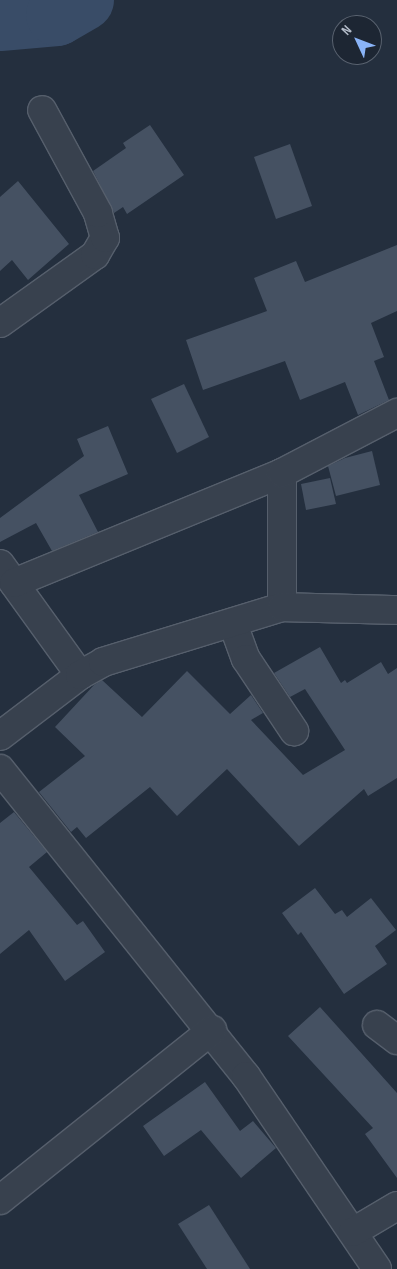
<!DOCTYPE html>
<html>
<head>
<meta charset="utf-8">
<style>
	body { margin:0 }
	#map { position:relative; width:397px; height:1269px; overflow:hidden; background:#242f3e; font-family:"Sofia Sans Condensed",sans-serif }
	div>[style] { position:absolute }
	.river>* { height:62px; margin:-31px; padding:0 31px; transform-origin:31px; border-radius:31px; background:#394c67 }
	.building>* { inset:0; background:#455162 }
	.roads { filter:drop-shadow(1px 0 #565f6c) drop-shadow(-1px 0 #565f6c) drop-shadow(0 1px #565f6c) drop-shadow(0 -1px #565f6c) }
	.minor>* { height:28px; margin:-14px; padding:0 14px; transform-origin:14px; border-radius:14px; background:#38414e }
	span { translate:-50% -50%; white-space:nowrap; text-align:center; line-height:1.15; -webkit-text-stroke:4.5px #1d2633; paint-order:stroke }
	.north { position:absolute; left:332px; top:15px; width:50px; height:50px; box-sizing:border-box; background:#1d2633; border:1px solid #59626f; border-radius:50%; rotate:313deg; font-size:14px; font-weight:700; line-height:20px; text-align:center; color:#b4bcc9 }
	.north::after { content:''; display:block; margin:auto; width:18px; height:22px; background:#8ab4f8; clip-path:polygon(50% 0,100% 100%,50% 72%,0 100%) }
</style>
</head>
<body>
<div id="map">
	<div class="river">
		<i style="left:0;top:20px;width:57px;rotate:-5deg"></i>
		<i style="left:57px;top:15px;width:30px;rotate:-30deg"></i>
	</div>
	<div class="building">
		<i style="clip-path:polygon(150px 125px,184px 175px,127px 214px,123px 207px,114px 213px,93px 171px,126px 148px,123px 143px)"></i>
		<i style="clip-path:polygon(290px 144px,312px 206px,276px 219px,254px 157px)"></i>
		<i style="clip-path:polygon(18px 181px,69px 244px,28px 280px,12px 260px,0 271px,0 197px)"></i>
		<i style="clip-path:polygon(397px 245px,397px 311px,371px 323px,384px 357px,374px 361px,389px 400px,358px 415px,345px 382px,300px 400px,285px 361px,203px 390px,186px 340px,267px 311px,254px 278px,296px 261px,305px 282px)"></i>
		<i style="clip-path:polygon(184px 384px,209px 437px,177px 453px,151px 399px)"></i>
		<i style="clip-path:polygon(108px 426px,128px 474px,79px 495px,98px 532px,52px 551px,36px 523px,0 542px,0 518px,84px 456px,77px 439px)"></i>
		<i style="clip-path:polygon(372px 451px,380px 485px,336px 496px,328px 466px,345px 458px)"></i>
		<i style="clip-path:polygon(330px 478px,336px 504px,306px 510px,301px 484px)"></i>
		<i style="clip-path:polygon(320px 647px,341px 683px,345px 680px,347px 683px,381px 662px,388px 674px,397px 668px,397px 778px,368px 796px,364px 789px,299px 846px,227px 769px,177px 816px,150px 787px,86px 838px,77px 827px,71px 832px,39px 792px,85px 756px,55px 727px,94px 685px,102px 680px,142px 717px,187px 671px,230px 714px,251px 695px,263px 713px,251px 720px,303px 775px,345px 750px,305px 689px,290px 697px,274px 673px)"></i>
		<i style="clip-path:polygon(14px 812px,47px 852px,29px 867px,77px 925px,83px 921px,105px 952px,65px 981px,29px 930px,0 954px,0 823px)"></i>
		<i style="clip-path:polygon(315px 888px,335px 914px,342px 910px,347px 917px,371px 898px,396px 930px,375px 946px,387px 964px,344px 994px,301px 932px,298px 935px,282px 913px)"></i>
		<i style="clip-path:polygon(320px 1007px,397px 1093px,397px 1178px,365px 1134px,373px 1128px,288px 1036px)"></i>
		<i style="clip-path:polygon(205px 1082px,240px 1131px,253px 1121px,276px 1148px,241px 1178px,201px 1130px,164px 1156px,143px 1126px)"></i>
		<i style="clip-path:polygon(209px 1205px,250px 1269px,207px 1269px,178px 1224px)"></i>
	</div>
	<div class="roads">
		<div class="minor">
			<i style="left:0;top:323px;width:117px;rotate:-35.6deg"></i>
			<i style="left:95px;top:255px;width:20px;rotate:-60deg"></i>
			<i style="left:105px;top:238px;width:26px;rotate:-106deg"></i>
			<i style="left:98px;top:213px;width:117px;rotate:-118.5deg"></i>
			<i style="left:0;top:564px;width:137px;rotate:54.2deg"></i>
			<i style="left:14px;top:583px;width:290px;rotate:-22.3deg"></i>
			<i style="left:282px;top:607px;width:134px;rotate:-90deg"></i>
			<i style="left:282px;top:473px;width:130px;rotate:-27.6deg"></i>
			<i style="left:233px;top:624px;width:37px;rotate:70deg"></i>
			<i style="left:246px;top:659px;width:87px;rotate:56.3deg"></i>
			<i style="left:0;top:736px;width:101px;rotate:-37.3deg"></i>
			<i style="left:80px;top:675px;width:26px;rotate:-29deg"></i>
			<i style="left:103px;top:662px;width:187px;rotate:-17.1deg"></i>
			<i style="left:282px;top:607px;width:115px;rotate:1.5deg"></i>
			<i style="left:0;top:769px;width:393px;rotate:51.3deg"></i>
			<i style="left:246px;top:1076px;width:233px;rotate:55.8deg"></i>
			<i style="left:377px;top:1025px;width:25px;rotate:37deg"></i>
			<i style="left:0;top:1200px;width:272px;rotate:-38.7deg"></i>
			<i style="left:353px;top:1232px;width:51px;rotate:-30.6deg"></i>
		</div>
	</div>
	<div class="north">N</div>
</div>
</body>
</html>
